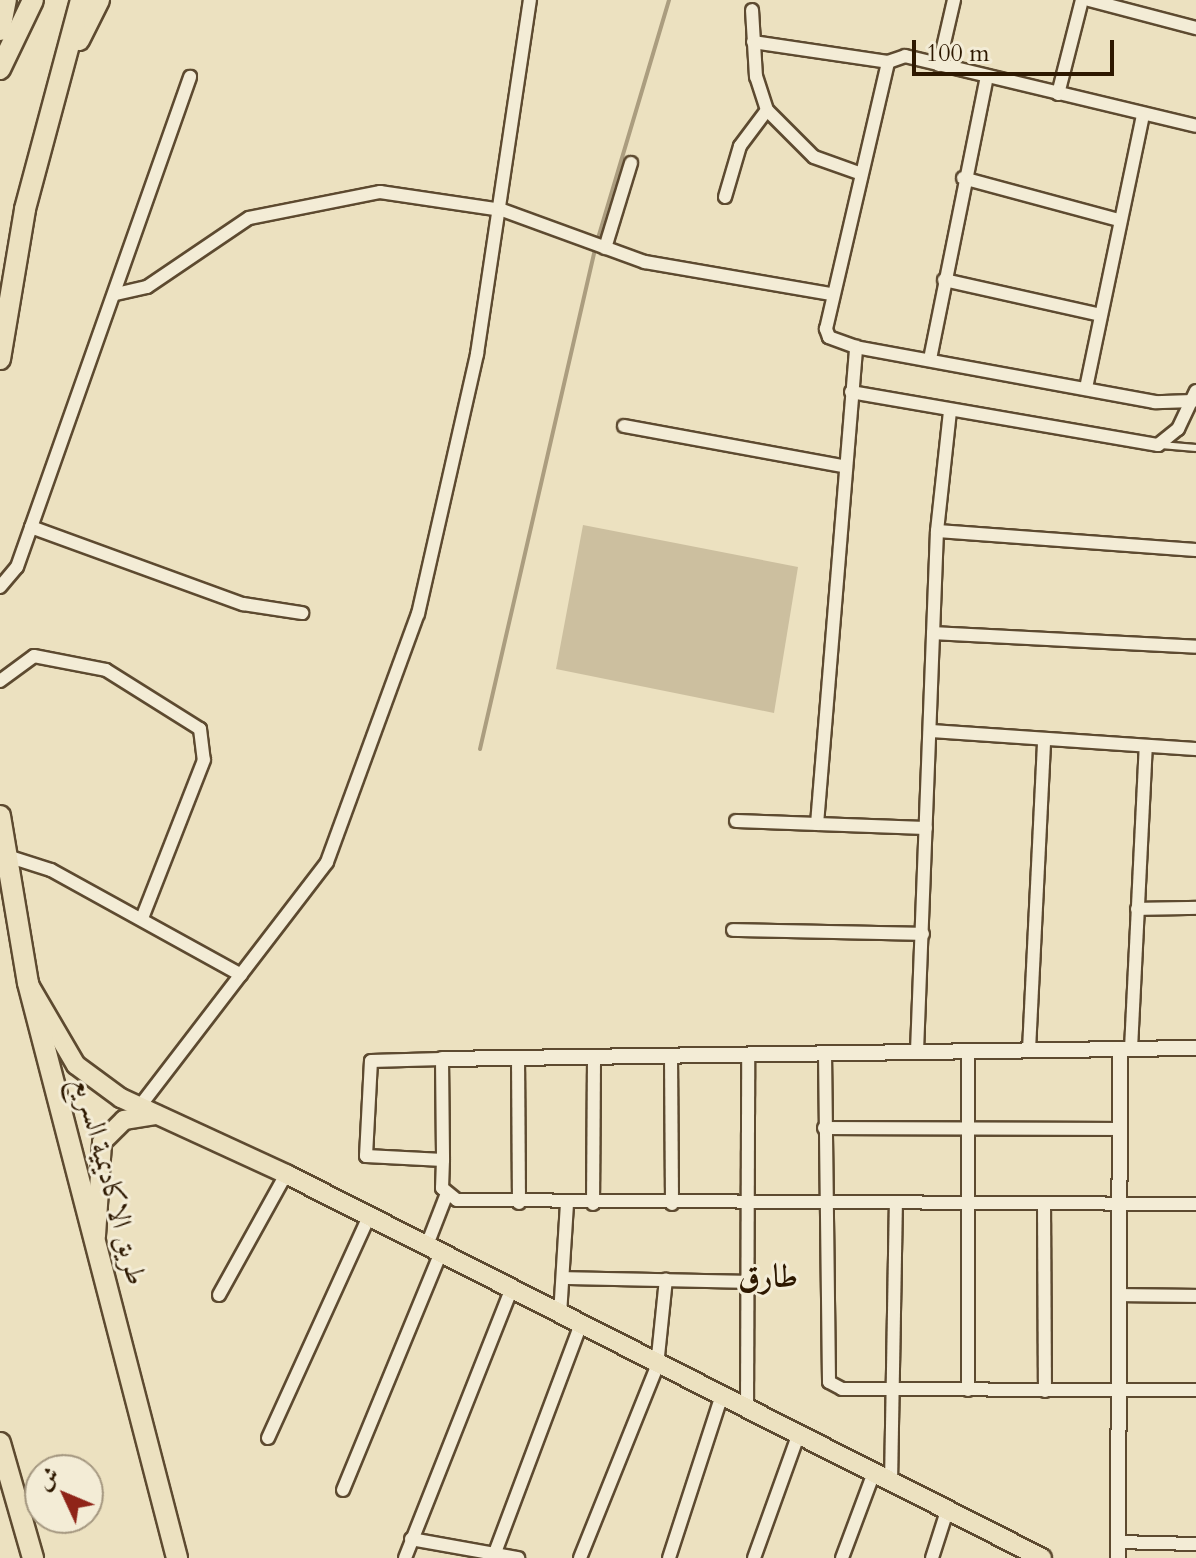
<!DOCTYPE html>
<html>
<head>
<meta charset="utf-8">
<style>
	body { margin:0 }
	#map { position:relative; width:1196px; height:1558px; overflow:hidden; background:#ece1c0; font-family:Cardo,Amiri,serif }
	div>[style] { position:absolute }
	.green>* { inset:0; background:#ccbf9f }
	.stream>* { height:4px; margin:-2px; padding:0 2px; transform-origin:2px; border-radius:2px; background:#ab9d7f }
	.roads { filter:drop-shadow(2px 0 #5d4a30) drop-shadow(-2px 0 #5d4a30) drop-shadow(0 2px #5d4a30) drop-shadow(0 -2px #5d4a30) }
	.service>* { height:6px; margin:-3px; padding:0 3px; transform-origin:3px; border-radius:3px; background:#f3ecd6 }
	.minor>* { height:12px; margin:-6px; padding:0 6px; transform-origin:6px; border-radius:6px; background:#f3ecd6 }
	.tertiary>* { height:14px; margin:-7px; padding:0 7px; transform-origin:7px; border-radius:7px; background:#f3ecd6 }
	.primary>* { height:18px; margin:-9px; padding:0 9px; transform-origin:9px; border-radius:9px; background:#ece1c0 }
	.trunk>* { height:20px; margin:-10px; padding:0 10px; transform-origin:10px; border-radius:10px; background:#ece1c0 }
	span { translate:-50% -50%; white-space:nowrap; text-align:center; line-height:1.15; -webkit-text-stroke:6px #f3ecd6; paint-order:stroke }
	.street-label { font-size:28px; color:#2d1800 }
	.quarter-label { font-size:32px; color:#2d1800; font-weight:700 }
	.north { position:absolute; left:24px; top:1454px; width:80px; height:80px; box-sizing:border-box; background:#f3ecd6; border:2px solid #a49780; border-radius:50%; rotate:314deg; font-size:22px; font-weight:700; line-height:32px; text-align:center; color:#2d1800 }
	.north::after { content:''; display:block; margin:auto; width:28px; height:36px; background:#8f2418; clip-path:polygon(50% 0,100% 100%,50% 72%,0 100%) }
	.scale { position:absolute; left:912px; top:40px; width:202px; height:36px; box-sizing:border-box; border:4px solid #2d1800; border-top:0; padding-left:10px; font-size:24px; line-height:28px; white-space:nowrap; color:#2d1800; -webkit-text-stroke:6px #f3ecd6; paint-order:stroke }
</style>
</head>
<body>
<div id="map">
	<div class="green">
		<i style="clip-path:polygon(583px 525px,798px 567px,774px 713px,556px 669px)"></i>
	</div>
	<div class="stream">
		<i style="left:480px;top:749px;width:517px;rotate:-77.04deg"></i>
		<i style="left:596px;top:245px;width:256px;rotate:-73.4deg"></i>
	</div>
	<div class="roads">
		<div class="service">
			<i style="left:1161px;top:445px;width:35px;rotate:5deg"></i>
		</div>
		<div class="minor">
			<i style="left:1089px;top:0;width:111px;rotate:14.7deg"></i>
			<i style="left:753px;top:42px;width:136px;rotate:8.4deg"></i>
			<i style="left:939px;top:65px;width:67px;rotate:-77deg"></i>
			<i style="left:1058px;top:94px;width:97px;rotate:-75.7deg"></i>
			<i style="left:767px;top:110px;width:66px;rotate:45deg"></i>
			<i style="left:814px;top:157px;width:48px;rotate:19.6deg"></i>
			<i style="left:963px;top:178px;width:162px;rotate:15.1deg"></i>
			<i style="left:725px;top:197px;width:53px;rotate:-73.6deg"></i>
			<i style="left:740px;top:146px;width:45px;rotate:-53.1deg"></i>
			<i style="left:767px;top:110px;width:35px;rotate:-108deg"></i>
			<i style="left:756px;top:77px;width:67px;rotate:-93.4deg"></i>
			<i style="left:605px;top:248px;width:89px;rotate:-73deg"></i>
			<i style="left:944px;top:280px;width:160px;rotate:12.6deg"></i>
			<i style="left:116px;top:294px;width:32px;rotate:-13deg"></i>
			<i style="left:147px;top:287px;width:123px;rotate:-34.1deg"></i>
			<i style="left:249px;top:218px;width:134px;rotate:-11.2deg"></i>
			<i style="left:380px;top:192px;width:123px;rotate:8.4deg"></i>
			<i style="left:502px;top:210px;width:152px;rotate:20deg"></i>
			<i style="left:645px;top:262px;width:189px;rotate:9.8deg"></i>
			<i style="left:930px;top:359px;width:288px;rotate:-78.6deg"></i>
			<i style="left:1086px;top:388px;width:279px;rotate:-78.2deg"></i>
			<i style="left:851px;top:392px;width:312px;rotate:9.8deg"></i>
			<i style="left:1158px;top:445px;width:26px;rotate:-39deg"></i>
			<i style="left:1178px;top:429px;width:42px;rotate:-64.7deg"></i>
			<i style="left:1193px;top:401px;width:38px;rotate:178deg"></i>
			<i style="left:1155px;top:402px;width:304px;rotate:-169.6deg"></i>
			<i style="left:856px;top:347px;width:29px;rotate:-160deg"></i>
			<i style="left:829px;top:337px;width:9px;rotate:-111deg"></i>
			<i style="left:826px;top:329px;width:274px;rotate:-76.9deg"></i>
			<i style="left:888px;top:62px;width:18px;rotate:-19deg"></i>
			<i style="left:905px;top:56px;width:299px;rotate:13.5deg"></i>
			<i style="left:624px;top:426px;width:222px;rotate:10.4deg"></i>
			<i style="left:31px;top:527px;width:226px;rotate:20deg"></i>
			<i style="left:243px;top:604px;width:60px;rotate:8.7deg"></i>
			<i style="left:937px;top:531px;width:260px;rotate:4.2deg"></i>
			<i style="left:0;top:587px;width:26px;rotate:-50deg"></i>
			<i style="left:17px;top:567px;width:520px;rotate:-70.55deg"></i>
			<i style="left:933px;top:633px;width:263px;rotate:3deg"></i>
			<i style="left:0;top:681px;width:42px;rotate:-36.3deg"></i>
			<i style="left:34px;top:656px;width:73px;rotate:11deg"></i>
			<i style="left:106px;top:670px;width:111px;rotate:32.1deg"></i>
			<i style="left:200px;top:729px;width:31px;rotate:83deg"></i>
			<i style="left:204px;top:760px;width:170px;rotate:111.4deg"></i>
			<i style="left:930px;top:731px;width:267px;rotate:3.9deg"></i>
			<i style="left:736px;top:821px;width:190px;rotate:2.1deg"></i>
			<i style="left:817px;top:824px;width:479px;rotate:-85.3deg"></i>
			<i style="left:7px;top:856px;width:46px;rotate:17.7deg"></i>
			<i style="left:51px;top:870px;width:217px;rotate:28.9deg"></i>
			<i style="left:1137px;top:909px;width:59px;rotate:-1deg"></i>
			<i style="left:733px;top:930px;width:190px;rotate:1.2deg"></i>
			<i style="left:1131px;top:1049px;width:302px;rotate:-87.2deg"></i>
			<i style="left:1029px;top:1050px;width:311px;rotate:-87.2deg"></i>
			<i style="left:917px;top:1051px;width:520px;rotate:-87.8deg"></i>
			<i style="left:937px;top:531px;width:120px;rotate:-83.8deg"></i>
			<i style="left:825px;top:1053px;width:329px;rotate:89.3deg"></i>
			<i style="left:829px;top:1382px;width:15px;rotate:28deg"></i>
			<i style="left:842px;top:1389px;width:354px;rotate:0.2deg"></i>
			<i style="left:671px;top:1056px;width:148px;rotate:89.6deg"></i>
			<i style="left:518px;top:1058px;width:145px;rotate:89.6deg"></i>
			<i style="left:140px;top:1106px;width:307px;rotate:-52.5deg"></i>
			<i style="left:327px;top:862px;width:264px;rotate:-69.9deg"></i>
			<i style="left:418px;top:614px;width:267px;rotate:-77.2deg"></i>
			<i style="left:477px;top:354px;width:358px;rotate:-81.5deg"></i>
			<i style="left:824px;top:1128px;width:295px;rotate:0.2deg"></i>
			<i style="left:443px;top:1160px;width:77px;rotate:-177deg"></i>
			<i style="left:366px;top:1156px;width:95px;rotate:-87deg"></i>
			<i style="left:371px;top:1061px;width:71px;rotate:-1.6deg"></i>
			<i style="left:442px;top:1059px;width:101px;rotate:89.4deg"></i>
			<i style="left:443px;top:1160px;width:28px;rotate:92deg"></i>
			<i style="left:442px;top:1188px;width:19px;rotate:39deg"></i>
			<i style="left:457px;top:1200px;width:739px;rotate:0.31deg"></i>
			<i style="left:593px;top:1204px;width:147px;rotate:-89.6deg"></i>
			<i style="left:1044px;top:1204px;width:187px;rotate:89.7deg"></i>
			<i style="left:427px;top:1245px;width:53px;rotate:-68.8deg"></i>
			<i style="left:563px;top:1278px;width:184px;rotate:1.2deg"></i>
			<i style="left:219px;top:1295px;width:138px;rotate:-61deg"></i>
			<i style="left:1119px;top:1295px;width:77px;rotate:0.7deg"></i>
			<i style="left:560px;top:1315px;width:110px;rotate:-86.4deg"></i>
			<i style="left:968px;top:1390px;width:339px;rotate:-90deg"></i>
			<i style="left:747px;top:1411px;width:356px;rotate:-89.8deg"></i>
			<i style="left:268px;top:1438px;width:244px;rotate:-65.5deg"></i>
			<i style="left:891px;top:1484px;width:280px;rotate:-89deg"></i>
			<i style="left:343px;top:1490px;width:257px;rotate:-67.6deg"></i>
			<i style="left:411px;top:1539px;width:109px;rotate:10.1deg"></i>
			<i style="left:1118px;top:1542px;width:78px;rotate:1.5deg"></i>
			<i style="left:405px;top:1558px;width:288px;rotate:-68.4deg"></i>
			<i style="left:493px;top:1558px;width:248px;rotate:-69.4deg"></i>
			<i style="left:580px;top:1558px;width:207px;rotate:-68.1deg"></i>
			<i style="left:657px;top:1366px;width:87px;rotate:-84.1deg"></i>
			<i style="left:669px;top:1558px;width:168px;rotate:-72deg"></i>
			<i style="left:754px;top:1558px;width:130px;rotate:-70.2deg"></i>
			<i style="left:842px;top:1558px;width:89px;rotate:-69.5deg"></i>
			<i style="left:932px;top:1558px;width:49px;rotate:-72.3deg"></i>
		</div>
		<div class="tertiary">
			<i style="left:442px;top:1059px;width:754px;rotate:-0.84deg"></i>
			<i style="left:1118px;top:1558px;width:509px;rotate:-89.77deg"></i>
		</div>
		<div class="primary">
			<i style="left:28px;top:983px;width:95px;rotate:59.7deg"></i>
			<i style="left:76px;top:1065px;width:56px;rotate:36.3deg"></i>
			<i style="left:121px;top:1098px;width:182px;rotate:24.7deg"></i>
			<i style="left:286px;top:1174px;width:848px;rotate:26.93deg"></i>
			<i style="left:96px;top:1236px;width:94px;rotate:-86.3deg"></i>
			<i style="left:102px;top:1142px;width:31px;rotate:-45deg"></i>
			<i style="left:124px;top:1120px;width:33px;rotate:-9deg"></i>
		</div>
		<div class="trunk">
			<i style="left:0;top:30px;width:31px;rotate:-79deg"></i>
			<i style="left:79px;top:40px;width:45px;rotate:-63.4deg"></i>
			<i style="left:0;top:69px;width:76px;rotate:-64.4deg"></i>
			<i style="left:0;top:359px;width:152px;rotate:-80.5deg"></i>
			<i style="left:25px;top:209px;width:216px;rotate:-75deg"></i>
			<i style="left:0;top:816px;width:169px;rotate:80.5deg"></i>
			<i style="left:28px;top:983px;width:594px;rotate:75.47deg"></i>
			<i style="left:0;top:1443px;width:120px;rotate:74deg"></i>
		</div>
	</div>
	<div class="street-label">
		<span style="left:110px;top:1181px;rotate:75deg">طريق الاكاديمية السريع</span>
	</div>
	<div class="quarter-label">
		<span style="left:768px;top:1277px">طارق</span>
	</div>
	<div class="north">ش</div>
	<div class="scale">100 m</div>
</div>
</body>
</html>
